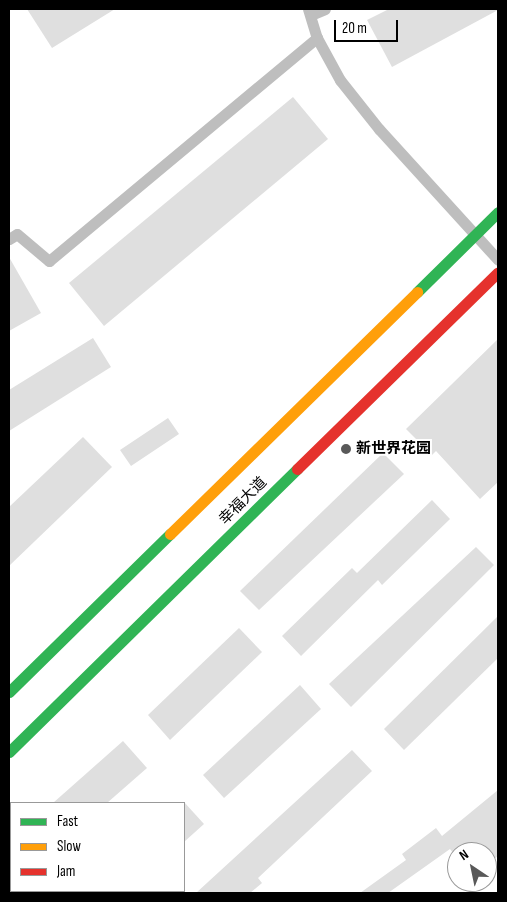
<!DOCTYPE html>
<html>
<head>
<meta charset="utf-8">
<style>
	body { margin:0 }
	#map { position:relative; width:507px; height:902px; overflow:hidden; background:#fff; font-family:"Sofia Sans Condensed","Noto Sans SC",sans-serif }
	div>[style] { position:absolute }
	.building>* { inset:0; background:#dfdfdf }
	.lane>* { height:11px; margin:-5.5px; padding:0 5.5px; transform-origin:5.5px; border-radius:5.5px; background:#bebebe }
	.fast>* { height:11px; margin:-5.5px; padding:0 5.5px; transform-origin:5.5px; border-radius:5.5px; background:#30b455 }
	.slow>* { height:11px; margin:-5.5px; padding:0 5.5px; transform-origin:5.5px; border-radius:5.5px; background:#ff9f0a }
	.jam>* { height:11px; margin:-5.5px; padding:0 5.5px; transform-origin:5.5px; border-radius:5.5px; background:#e5322d }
	.dots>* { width:14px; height:14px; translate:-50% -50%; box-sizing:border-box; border:2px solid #fff; border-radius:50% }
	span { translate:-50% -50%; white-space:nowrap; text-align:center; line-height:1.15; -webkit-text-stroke:4px #fff; paint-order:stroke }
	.poi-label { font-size:15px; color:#000; font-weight:700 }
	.left { translate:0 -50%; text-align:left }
	.street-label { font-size:15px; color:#000 }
	.frame { position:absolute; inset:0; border:10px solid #000; pointer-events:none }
	.legend { position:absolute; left:10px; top:802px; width:175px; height:90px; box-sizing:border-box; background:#fff; border:1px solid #999; margin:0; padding:6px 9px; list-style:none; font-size:15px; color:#000 }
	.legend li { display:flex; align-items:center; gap:10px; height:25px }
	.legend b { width:25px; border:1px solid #999 }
	.north { position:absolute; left:447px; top:842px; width:50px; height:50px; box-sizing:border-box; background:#fff; border:1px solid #999; border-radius:50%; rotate:326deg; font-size:14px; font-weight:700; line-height:20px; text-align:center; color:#000 }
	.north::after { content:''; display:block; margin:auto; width:18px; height:22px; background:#595959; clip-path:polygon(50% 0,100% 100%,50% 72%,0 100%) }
	.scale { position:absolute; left:334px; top:20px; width:64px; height:22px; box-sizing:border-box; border:2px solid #000; border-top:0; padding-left:6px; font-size:15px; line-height:18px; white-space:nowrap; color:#000; -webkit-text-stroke:4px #fff; paint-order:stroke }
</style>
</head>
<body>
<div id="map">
	<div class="building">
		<i style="clip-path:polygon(27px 9px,115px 9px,52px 48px)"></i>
		<i style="clip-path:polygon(389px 9px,498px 9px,498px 10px,392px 67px,367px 20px)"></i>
		<i style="clip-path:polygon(293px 97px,328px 139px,104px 326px,69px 283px)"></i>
		<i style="clip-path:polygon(9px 257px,41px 313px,9px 331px)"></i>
		<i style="clip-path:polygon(93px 338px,111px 367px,9px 431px,9px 390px)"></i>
		<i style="clip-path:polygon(498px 339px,498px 482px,480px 499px,436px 451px,432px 455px,406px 429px)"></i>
		<i style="clip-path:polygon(168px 418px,179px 434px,131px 466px,120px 450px)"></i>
		<i style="clip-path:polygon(83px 437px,112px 467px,9px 566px,9px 507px)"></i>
		<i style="clip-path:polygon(383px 453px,404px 474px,259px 610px,240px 591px)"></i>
		<i style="clip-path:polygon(432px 500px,450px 519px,382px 585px,378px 580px,301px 656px,282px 636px,352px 568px,357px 573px)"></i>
		<i style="clip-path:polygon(476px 547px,494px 565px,351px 707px,329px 684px)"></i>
		<i style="clip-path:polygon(498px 616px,498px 658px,404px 750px,384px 729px)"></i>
		<i style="clip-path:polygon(239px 628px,262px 652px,170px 740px,148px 715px)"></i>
		<i style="clip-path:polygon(300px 685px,321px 709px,224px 798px,203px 775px)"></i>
		<i style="clip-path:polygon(123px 741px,147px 768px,107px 803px,53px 803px)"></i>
		<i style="clip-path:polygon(352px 750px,372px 771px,258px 878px,262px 883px,250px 893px,196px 893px)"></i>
		<i style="clip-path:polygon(498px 790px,498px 856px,487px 865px,487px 852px,457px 852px,457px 858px,450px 849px,388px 893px,360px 893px,406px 860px,402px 854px,436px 828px,442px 836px)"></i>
		<i style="clip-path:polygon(184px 802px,204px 824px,184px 842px)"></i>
	</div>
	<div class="lane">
		<i style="left:308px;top:9px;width:30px;rotate:73deg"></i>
		<i style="left:317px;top:38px;width:48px;rotate:61.3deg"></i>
		<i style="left:340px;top:80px;width:63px;rotate:51.5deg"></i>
		<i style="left:379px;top:129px;width:177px;rotate:47.7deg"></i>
		<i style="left:311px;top:15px;width:15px;rotate:-23deg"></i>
		<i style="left:9px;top:239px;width:9px;rotate:-32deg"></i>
		<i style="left:17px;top:234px;width:42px;rotate:40.2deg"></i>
		<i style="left:49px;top:261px;width:349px;rotate:-39.8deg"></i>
		<i style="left:9px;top:882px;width:3px;rotate:45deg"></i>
		<i style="left:18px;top:891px;width:4px;rotate:34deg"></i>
	</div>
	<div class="fast">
		<i style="left:417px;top:292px;width:114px;rotate:-44.6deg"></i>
		<i style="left:9px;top:692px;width:226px;rotate:-44.5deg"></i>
		<i style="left:9px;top:752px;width:404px;rotate:-44.5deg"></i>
	</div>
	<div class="slow">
		<i style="left:170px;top:534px;width:346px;rotate:-44.4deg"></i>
	</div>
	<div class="jam">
		<i style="left:297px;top:469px;width:281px;rotate:-44.4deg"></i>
	</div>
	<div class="dots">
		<i style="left:346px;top:449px;background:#595959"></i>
	</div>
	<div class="poi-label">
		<span class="left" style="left:356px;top:449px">新世界花园</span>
	</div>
	<div class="street-label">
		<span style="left:243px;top:501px;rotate:-45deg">幸福大道</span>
	</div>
	<div class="frame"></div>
	<ul class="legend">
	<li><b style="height:6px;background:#30b455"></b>Fast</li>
	<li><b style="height:6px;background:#ff9f0a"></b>Slow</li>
	<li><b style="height:6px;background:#e5322d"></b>Jam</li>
	</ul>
	<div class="north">N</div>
	<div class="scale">20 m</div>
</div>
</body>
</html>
